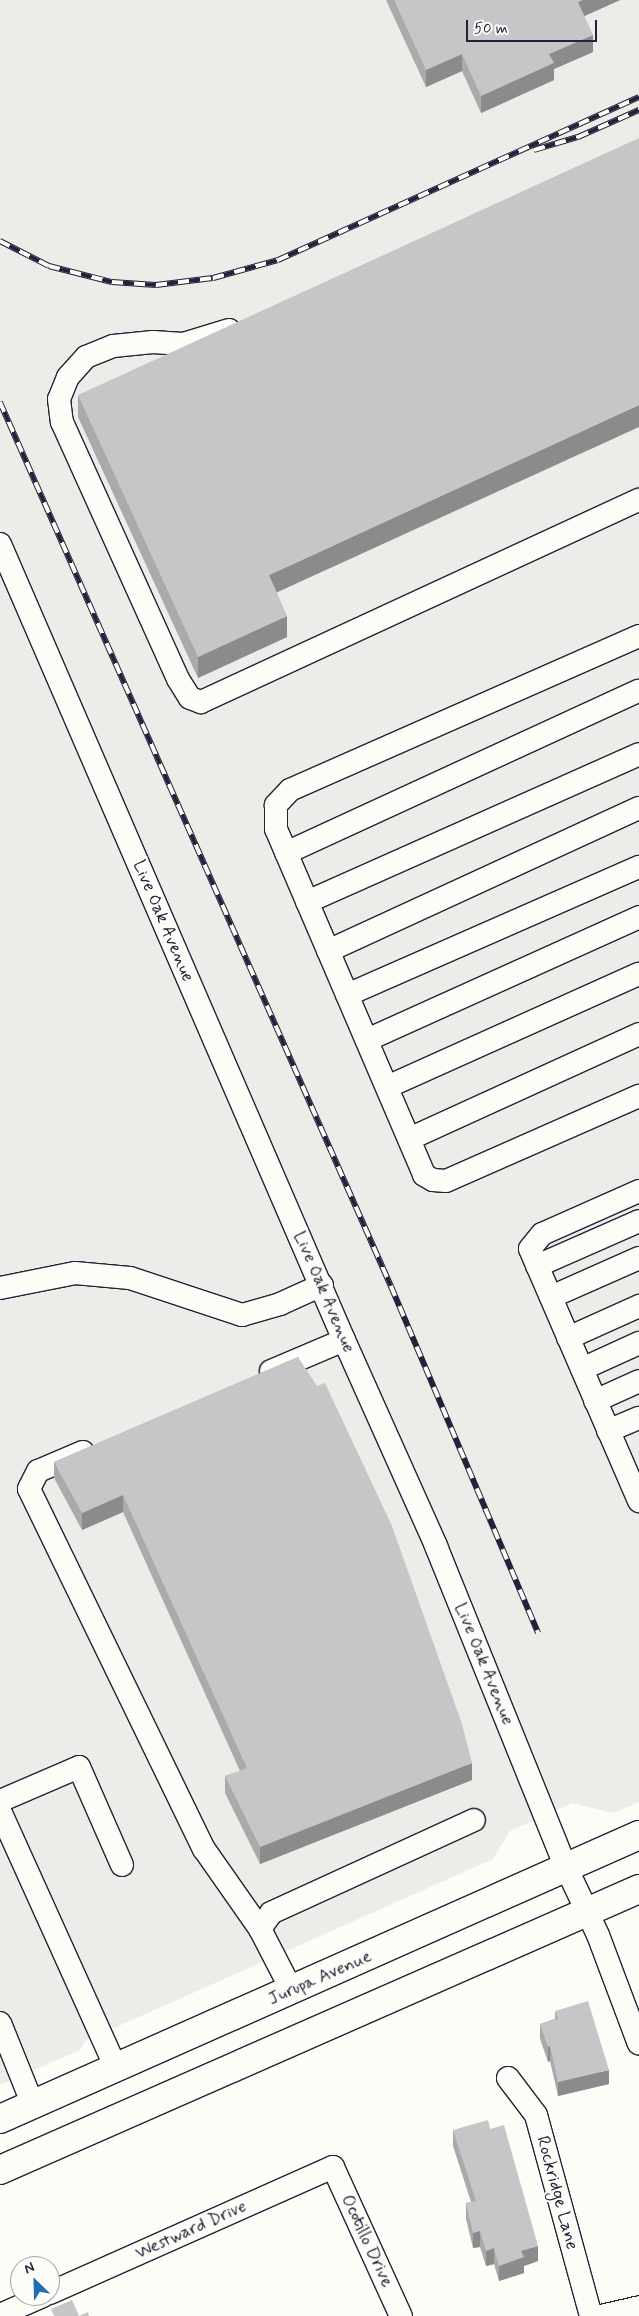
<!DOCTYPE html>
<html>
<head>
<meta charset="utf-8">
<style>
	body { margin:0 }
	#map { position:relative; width:639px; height:2316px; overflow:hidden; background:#fdfcf7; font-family:Mynerve,sans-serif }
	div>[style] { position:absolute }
	.built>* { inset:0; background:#ecece9 }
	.roads { filter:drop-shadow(1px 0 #22223b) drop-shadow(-1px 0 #22223b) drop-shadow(0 1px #22223b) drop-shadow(0 -1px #22223b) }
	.minor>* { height:22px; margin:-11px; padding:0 11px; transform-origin:11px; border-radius:11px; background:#fdfcf7 }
	.major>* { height:28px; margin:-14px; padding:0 14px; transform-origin:14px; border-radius:14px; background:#fdfcf7 }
	.rail>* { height:5.5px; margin-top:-2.75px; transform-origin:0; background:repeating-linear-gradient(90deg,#fdfcf7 0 11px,#22223b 0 22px); box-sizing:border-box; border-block:1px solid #22223b }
	.wall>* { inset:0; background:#aaaaac }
	.shaded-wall>* { inset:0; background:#8b8b8c }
	.building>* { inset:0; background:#c6c6c8 }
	span { translate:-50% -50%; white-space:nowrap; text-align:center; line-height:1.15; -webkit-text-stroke:4px #fdfcf7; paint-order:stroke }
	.street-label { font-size:18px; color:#22223b }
	.north { position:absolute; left:10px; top:2256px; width:50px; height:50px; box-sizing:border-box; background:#fdfcf7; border:1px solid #a5a5ac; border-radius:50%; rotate:336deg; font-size:14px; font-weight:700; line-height:20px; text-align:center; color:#22223b }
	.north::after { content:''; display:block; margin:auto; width:18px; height:22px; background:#1f6fb2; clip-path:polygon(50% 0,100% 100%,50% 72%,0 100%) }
	.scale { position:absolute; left:466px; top:20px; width:131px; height:22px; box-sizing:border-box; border:2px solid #22223b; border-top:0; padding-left:6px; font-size:15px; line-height:18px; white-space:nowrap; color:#22223b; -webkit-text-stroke:4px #fdfcf7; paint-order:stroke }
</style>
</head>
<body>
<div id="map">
	<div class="built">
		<i style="clip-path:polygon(0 0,639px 0,639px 1802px,613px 1813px,572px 1803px,510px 1831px,493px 1859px,85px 2041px,80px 2050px,0 2085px)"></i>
	</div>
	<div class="roads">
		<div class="minor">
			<i style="left:229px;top:330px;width:48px;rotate:163.1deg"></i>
			<i style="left:183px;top:344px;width:30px;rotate:-176deg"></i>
			<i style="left:153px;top:342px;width:40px;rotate:174.3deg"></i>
			<i style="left:113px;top:346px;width:29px;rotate:158deg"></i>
			<i style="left:86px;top:357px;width:27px;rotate:132deg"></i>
			<i style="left:68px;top:377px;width:24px;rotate:112deg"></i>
			<i style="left:59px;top:399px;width:23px;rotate:83deg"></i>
			<i style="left:62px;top:422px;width:282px;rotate:65.7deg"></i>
			<i style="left:178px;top:679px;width:22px;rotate:58deg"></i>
			<i style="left:190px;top:698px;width:12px;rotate:20deg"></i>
			<i style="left:201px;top:702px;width:482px;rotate:-24.8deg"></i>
			<i style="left:0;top:544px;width:867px;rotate:66.63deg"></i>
			<i style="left:344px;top:1340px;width:226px;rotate:65.9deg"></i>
			<i style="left:436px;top:1546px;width:346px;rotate:68deg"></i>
			<i style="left:566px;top:1867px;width:75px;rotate:64.8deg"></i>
			<i style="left:598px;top:1935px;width:116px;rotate:69.4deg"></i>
			<i style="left:639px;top:636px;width:381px;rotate:156.2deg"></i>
			<i style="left:290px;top:790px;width:21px;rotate:133deg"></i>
			<i style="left:276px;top:805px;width:24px;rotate:90deg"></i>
			<i style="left:276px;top:829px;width:376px;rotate:66.8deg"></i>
			<i style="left:424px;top:1175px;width:10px;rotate:29deg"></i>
			<i style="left:433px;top:1180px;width:13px;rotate:4deg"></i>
			<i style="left:446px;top:1181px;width:211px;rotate:-23.8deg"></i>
			<i style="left:286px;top:853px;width:388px;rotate:-24.7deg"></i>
			<i style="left:307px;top:902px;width:363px;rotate:-24deg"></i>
			<i style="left:328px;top:951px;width:342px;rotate:-24.7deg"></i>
			<i style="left:347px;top:995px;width:319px;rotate:-23.7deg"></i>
			<i style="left:367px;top:1040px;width:299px;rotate:-24.3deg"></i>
			<i style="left:387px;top:1087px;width:276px;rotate:-24.2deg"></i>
			<i style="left:409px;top:1139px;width:253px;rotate:-24.5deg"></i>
			<i style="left:639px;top:1191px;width:106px;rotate:156.1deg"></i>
			<i style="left:542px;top:1234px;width:19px;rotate:129deg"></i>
			<i style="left:530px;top:1249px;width:275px;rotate:66.6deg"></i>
			<i style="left:537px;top:1266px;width:111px;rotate:-23.8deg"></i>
			<i style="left:0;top:1288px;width:76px;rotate:-11.3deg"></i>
			<i style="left:75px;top:1273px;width:55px;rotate:5.2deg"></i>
			<i style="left:130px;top:1278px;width:118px;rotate:18.3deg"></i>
			<i style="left:242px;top:1315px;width:40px;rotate:-16deg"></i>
			<i style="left:280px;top:1304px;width:46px;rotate:-24.3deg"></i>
			<i style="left:551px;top:1297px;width:96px;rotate:-23.9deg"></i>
			<i style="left:568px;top:1338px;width:78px;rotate:-24.3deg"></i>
			<i style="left:582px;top:1369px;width:63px;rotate:-24.5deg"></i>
			<i style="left:271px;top:1371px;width:79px;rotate:-23deg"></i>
			<i style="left:595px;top:1401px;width:48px;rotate:-24.4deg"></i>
			<i style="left:608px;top:1431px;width:34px;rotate:-23deg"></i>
			<i style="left:83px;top:1452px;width:49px;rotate:157.1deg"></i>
			<i style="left:38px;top:1471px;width:20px;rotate:117deg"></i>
			<i style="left:29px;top:1489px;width:400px;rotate:64.1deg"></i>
			<i style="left:204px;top:1849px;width:98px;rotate:55deg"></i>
			<i style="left:0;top:1801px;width:86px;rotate:-23.3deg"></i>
			<i style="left:79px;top:1767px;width:107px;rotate:66.3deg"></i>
			<i style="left:0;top:1811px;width:282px;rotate:65.7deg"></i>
			<i style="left:292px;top:1991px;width:70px;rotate:-117.3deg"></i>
			<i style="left:260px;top:1929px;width:19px;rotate:-55deg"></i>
			<i style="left:271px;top:1913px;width:223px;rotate:-24.6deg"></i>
			<i style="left:0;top:2023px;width:88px;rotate:68.1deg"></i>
			<i style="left:508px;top:2078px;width:46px;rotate:52.9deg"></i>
			<i style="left:536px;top:2115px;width:208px;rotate:74.7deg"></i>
			<i style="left:50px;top:2293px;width:310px;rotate:-24deg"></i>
			<i style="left:333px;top:2167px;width:164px;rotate:65.5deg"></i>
			<i style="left:0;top:2315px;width:47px;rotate:-23.8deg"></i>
			<i style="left:601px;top:2316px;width:39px;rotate:-13deg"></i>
		</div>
		<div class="major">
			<i style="left:0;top:2119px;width:699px;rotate:-23.96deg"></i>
			<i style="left:0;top:2170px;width:698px;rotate:-23.74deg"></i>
		</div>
	</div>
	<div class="rail">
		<i style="left:534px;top:150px;width:46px;rotate:-16.5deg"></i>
		<i style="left:578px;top:137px;width:67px;rotate:-23.9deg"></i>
		<i style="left:0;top:241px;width:55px;rotate:27deg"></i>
		<i style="left:49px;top:266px;width:65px;rotate:14.3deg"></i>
		<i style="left:112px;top:282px;width:44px;rotate:3.9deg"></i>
		<i style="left:156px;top:285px;width:57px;rotate:-7deg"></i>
		<i style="left:213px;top:278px;width:67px;rotate:-15.5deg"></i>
		<i style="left:278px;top:260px;width:396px;rotate:-24.3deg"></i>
		<i style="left:0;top:402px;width:967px;rotate:66.14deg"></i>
		<i style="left:391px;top:1286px;width:377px;rotate:67deg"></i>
	</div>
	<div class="wall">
		<i style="clip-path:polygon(386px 0,620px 0,584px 16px,593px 52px,554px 69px,554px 80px,481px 113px,462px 71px,426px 87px)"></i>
		<i style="clip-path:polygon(78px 395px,277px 593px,287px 637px,198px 678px,78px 417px)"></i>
		<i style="clip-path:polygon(298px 1357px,472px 1780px,260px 1864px,225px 1793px,225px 1776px,240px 1771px,123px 1512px,82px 1530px,54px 1478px,54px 1462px)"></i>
		<i style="clip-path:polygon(555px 2011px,609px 2084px,558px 2096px,550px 2061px,548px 2062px,540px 2039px,540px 2024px,555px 2019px)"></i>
		<i style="clip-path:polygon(490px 2129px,538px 2261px,524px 2266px,524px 2273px,499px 2281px,494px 2264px,486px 2266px,480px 2247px,473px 2248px,466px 2219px,466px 2203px,471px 2202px,453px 2146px,453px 2130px)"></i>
	</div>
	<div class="shaded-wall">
		<i style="clip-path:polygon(583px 0,620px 0,578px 19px,578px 2px)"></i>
		<i style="clip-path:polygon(593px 35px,593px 52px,554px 69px,554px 80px,481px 113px,481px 96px,549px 54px)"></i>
		<i style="clip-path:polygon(462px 54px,462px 71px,426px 87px,426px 70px)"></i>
		<i style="clip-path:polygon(639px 405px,639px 427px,269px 596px,269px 575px)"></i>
		<i style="clip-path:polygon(287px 616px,287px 637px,198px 678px,198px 657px)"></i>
		<i style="clip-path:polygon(123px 1495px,123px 1512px,82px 1530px,82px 1513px)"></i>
		<i style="clip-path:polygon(472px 1763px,472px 1780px,260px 1864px,260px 1847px)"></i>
		<i style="clip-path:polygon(550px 2046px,550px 2061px,548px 2062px,548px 2047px)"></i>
		<i style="clip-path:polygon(609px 2070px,609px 2084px,558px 2096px,558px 2082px)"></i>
		<i style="clip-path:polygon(480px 2231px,480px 2247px,473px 2248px,473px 2233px)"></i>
		<i style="clip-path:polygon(538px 2246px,538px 2261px,524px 2266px,524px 2273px,499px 2281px,499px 2266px,521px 2251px)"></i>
		<i style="clip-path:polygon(494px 2248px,494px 2264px,486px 2266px,486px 2251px)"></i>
	</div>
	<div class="building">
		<i style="clip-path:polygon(394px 0,583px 0,578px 2px,593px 35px,549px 54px,554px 63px,481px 96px,462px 54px,426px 70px)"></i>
		<i style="clip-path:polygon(639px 138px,639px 405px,269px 575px,287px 616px,198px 657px,78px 395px)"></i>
		<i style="clip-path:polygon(298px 1357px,317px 1386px,325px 1383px,392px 1526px,462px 1724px,472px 1763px,260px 1847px,225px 1776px,247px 1768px,123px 1495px,82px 1513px,54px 1462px)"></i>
		<i style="clip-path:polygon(588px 2001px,609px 2070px,558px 2082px,550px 2046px,548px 2047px,540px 2024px,558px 2019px,555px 2011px)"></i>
		<i style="clip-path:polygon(488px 2120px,490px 2129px,504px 2125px,538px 2246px,521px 2251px,524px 2257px,499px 2266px,494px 2248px,486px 2251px,480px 2231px,473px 2233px,466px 2203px,476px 2201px,453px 2130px)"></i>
		<i style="clip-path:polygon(72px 2300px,79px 2316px,54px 2316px,51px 2309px)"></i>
		<i style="clip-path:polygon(88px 2312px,89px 2316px,79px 2316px)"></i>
	</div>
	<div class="street-label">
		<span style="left:163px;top:921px;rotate:67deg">Live Oak Avenue</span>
		<span style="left:324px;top:1292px;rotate:67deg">Live Oak Avenue</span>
		<span style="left:484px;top:1664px;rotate:68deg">Live Oak Avenue</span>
		<span style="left:320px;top:1978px;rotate:-24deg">Jurupa Avenue</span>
		<span style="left:557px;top:2193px;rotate:75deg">Rockridge Lane</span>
		<span style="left:191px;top:2230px;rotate:-24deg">Westward Drive</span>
		<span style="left:367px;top:2241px;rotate:65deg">Ocotillo Drive</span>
	</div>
	<div class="north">N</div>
	<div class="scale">50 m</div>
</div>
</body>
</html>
